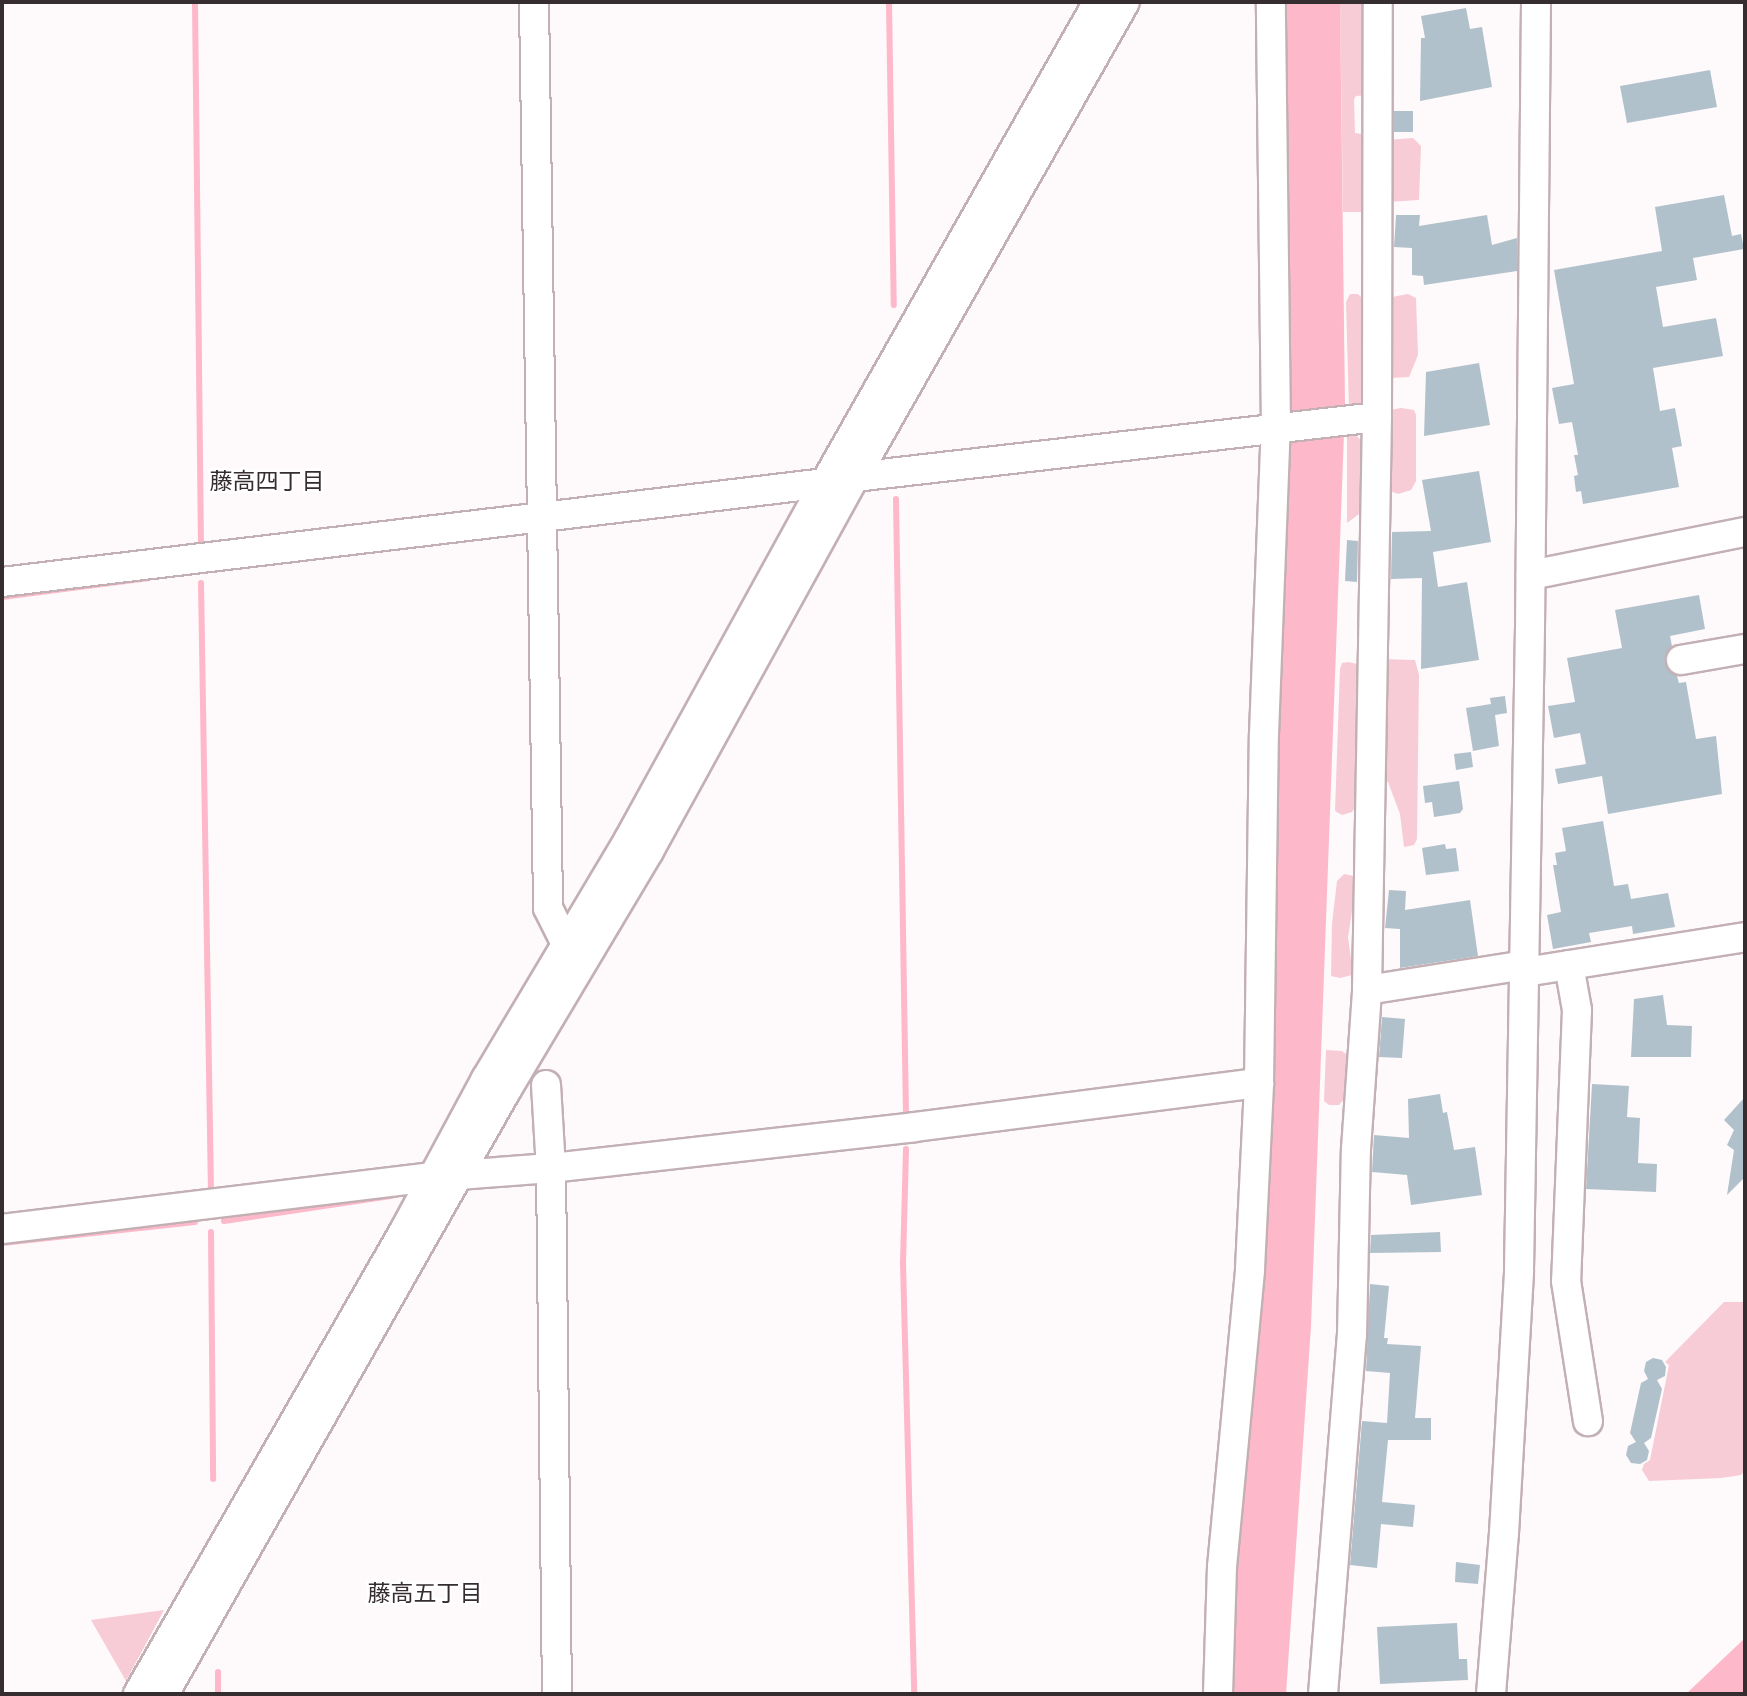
<!DOCTYPE html>
<html>
<head>
<meta charset="utf-8">
<style>
	body { margin:0 }
	#map { position:relative; width:1747px; height:1696px; overflow:hidden; background:#fef9fa; font-family:"Exo 2","Noto Sans JP",sans-serif }
	div>[style] { position:absolute }
	.green>* { inset:0; background:#f7ccd6 }
	.water>* { inset:0; background:#fdb8ca }
	.stream>* { height:6px; margin:-3px; padding:0 3px; transform-origin:3px; border-radius:3px; background:#fdb8ca }
	.building>* { inset:0; background:#b1c1cb }
	.roads { filter:drop-shadow(2px 0 #c3b0b4) drop-shadow(-2px 0 #c3b0b4) drop-shadow(0 2px #c3b0b4) drop-shadow(0 -2px #c3b0b4) }
	.minor>* { height:28px; margin:-14px; padding:0 14px; transform-origin:14px; border-radius:14px; background:#fff }
	span { translate:-50% -50%; white-space:nowrap; text-align:center; line-height:1.15; -webkit-text-stroke:5px #fff; paint-order:stroke }
	.neighbourhood-label { font-size:23px; color:#352d2f }
	.frame { position:absolute; inset:0; border:4px solid #352d2f; pointer-events:none }
</style>
</head>
<body>
<div id="map">
	<div class="green">
		<i style="clip-path:polygon(1340px 2px,1370px 2px,1368px 95px,1356px 96px,1354px 99px,1355px 133px,1368px 135px,1365px 212px,1343px 212px)"></i>
		<i style="clip-path:polygon(1413px 138px,1421px 146px,1419px 200px,1387px 202px,1387px 140px)"></i>
		<i style="clip-path:polygon(1350px 294px,1358px 294px,1366px 302px,1371px 399px,1362px 407px,1349px 409px,1346px 302px)"></i>
		<i style="clip-path:polygon(1408px 294px,1416px 298px,1418px 355px,1409px 377px,1390px 378px,1387px 298px)"></i>
		<i style="clip-path:polygon(1401px 408px,1414px 410px,1416px 415px,1416px 481px,1411px 490px,1398px 494px,1390px 491px,1383px 478px,1390px 410px)"></i>
		<i style="clip-path:polygon(1352px 432px,1362px 441px,1361px 501px,1359px 514px,1347px 523px,1347px 435px)"></i>
		<i style="clip-path:polygon(1380px 659px,1415px 660px,1419px 675px,1417px 839px,1414px 845px,1404px 847px,1400px 814px,1388px 782px,1376px 773px)"></i>
		<i style="clip-path:polygon(1348px 662px,1357px 664px,1360px 672px,1358px 804px,1352px 812px,1342px 815px,1335px 811px,1340px 669px,1342px 663px)"></i>
		<i style="clip-path:polygon(1344px 874px,1354px 876px,1355px 893px,1348px 937px,1352px 966px,1352px 975px,1340px 978px,1331px 976px,1332px 924px,1337px 881px)"></i>
		<i style="clip-path:polygon(1326px 1050px,1342px 1051px,1351px 1058px,1347px 1096px,1339px 1105px,1329px 1105px,1324px 1101px)"></i>
		<i style="clip-path:polygon(1724px 1302px,1745px 1302px,1745px 1470px,1741px 1475px,1721px 1478px,1649px 1481px,1642px 1470px,1644px 1464px,1650px 1460px,1669px 1365px,1665px 1362px)"></i>
		<i style="clip-path:polygon(164px 1610px,126px 1681px,91px 1620px)"></i>
	</div>
	<div class="water">
		<i style="clip-path:polygon(1280px 2px,1340px 2px,1345px 406px,1311px 1326px,1286px 1694px,1226px 1694px)"></i>
		<i style="clip-path:polygon(1745px 1638px,1745px 1694px,1686px 1694px)"></i>
	</div>
	<div class="stream">
		<i style="left:195px;top:2px;width:544px;rotate:89.37deg"></i>
		<i style="left:889px;top:2px;width:303px;rotate:89.1deg"></i>
		<i style="left:896px;top:499px;width:613px;rotate:89.07deg"></i>
		<i style="left:201px;top:583px;width:608px;rotate:89.06deg"></i>
		<i style="left:2px;top:597px;width:148px;rotate:-7.4deg"></i>
		<i style="left:906px;top:1149px;width:114px;rotate:91.5deg"></i>
		<i style="left:903px;top:1263px;width:431px;rotate:88.5deg"></i>
		<i style="left:224px;top:1221px;width:170px;rotate:-8.5deg"></i>
		<i style="left:211px;top:1232px;width:247px;rotate:89.5deg"></i>
		<i style="left:2px;top:1243px;width:194px;rotate:-6.2deg"></i>
		<i style="left:218px;top:1672px;width:22px;rotate:90deg"></i>
	</div>
	<div class="building">
		<i style="clip-path:polygon(1466px 8px,1470px 29px,1482px 27px,1492px 87px,1420px 101px,1421px 38px,1425px 38px,1421px 16px)"></i>
		<i style="clip-path:polygon(1710px 70px,1717px 107px,1627px 123px,1620px 86px)"></i>
		<i style="clip-path:polygon(1394px 111px,1413px 111px,1413px 132px,1394px 132px)"></i>
		<i style="clip-path:polygon(1724px 195px,1732px 236px,1741px 234px,1744px 249px,1693px 258px,1697px 280px,1656px 287px,1663px 327px,1716px 318px,1723px 356px,1653px 368px,1660px 411px,1675px 408px,1682px 446px,1672px 448px,1679px 487px,1583px 504px,1581px 491px,1576px 492px,1574px 476px,1578px 475px,1574px 455px,1578px 455px,1572px 422px,1559px 424px,1552px 388px,1574px 384px,1554px 270px,1662px 251px,1655px 207px)"></i>
		<i style="clip-path:polygon(1396px 215px,1420px 215px,1419px 226px,1487px 215px,1492px 245px,1517px 238px,1517px 271px,1424px 285px,1423px 276px,1412px 275px,1412px 248px,1394px 247px)"></i>
		<i style="clip-path:polygon(1479px 363px,1490px 425px,1424px 436px,1426px 372px)"></i>
		<i style="clip-path:polygon(1479px 471px,1491px 542px,1433px 552px,1438px 587px,1467px 582px,1479px 660px,1421px 669px,1422px 578px,1391px 579px,1392px 532px,1431px 531px,1422px 480px)"></i>
		<i style="clip-path:polygon(1347px 540px,1358px 541px,1357px 582px,1345px 581px)"></i>
		<i style="clip-path:polygon(1699px 595px,1705px 629px,1670px 636px,1672px 646px,1666px 654px,1665px 662px,1669px 671px,1677px 676px,1679px 683px,1686px 682px,1696px 739px,1716px 736px,1722px 794px,1608px 814px,1602px 776px,1558px 784px,1555px 769px,1586px 764px,1580px 733px,1554px 738px,1548px 706px,1575px 702px,1567px 658px,1622px 648px,1615px 610px)"></i>
		<i style="clip-path:polygon(1505px 696px,1507px 713px,1495px 715px,1499px 746px,1473px 751px,1466px 708px,1491px 704px,1490px 698px)"></i>
		<i style="clip-path:polygon(1471px 752px,1473px 767px,1456px 770px,1454px 754px)"></i>
		<i style="clip-path:polygon(1459px 781px,1463px 809px,1460px 813px,1434px 817px,1432px 802px,1425px 803px,1423px 786px)"></i>
		<i style="clip-path:polygon(1603px 821px,1614px 886px,1628px 884px,1631px 899px,1668px 893px,1675px 927px,1633px 934px,1632px 926px,1589px 933px,1591px 942px,1553px 949px,1547px 915px,1561px 912px,1553px 865px,1557px 865px,1555px 853px,1566px 851px,1562px 828px)"></i>
		<i style="clip-path:polygon(1445px 844px,1446px 849px,1456px 848px,1459px 871px,1426px 875px,1422px 848px)"></i>
		<i style="clip-path:polygon(1389px 890px,1406px 891px,1405px 910px,1470px 900px,1478px 956px,1400px 968px,1400px 929px,1385px 928px)"></i>
		<i style="clip-path:polygon(1663px 995px,1667px 1025px,1692px 1026px,1691px 1057px,1631px 1057px,1634px 999px)"></i>
		<i style="clip-path:polygon(1382px 1017px,1405px 1019px,1402px 1058px,1379px 1057px)"></i>
		<i style="clip-path:polygon(1592px 1084px,1629px 1086px,1627px 1117px,1640px 1118px,1638px 1163px,1657px 1164px,1656px 1192px,1586px 1189px)"></i>
		<i style="clip-path:polygon(1440px 1094px,1443px 1113px,1447px 1112px,1454px 1150px,1475px 1147px,1482px 1195px,1411px 1205px,1407px 1175px,1372px 1172px,1374px 1135px,1409px 1138px,1408px 1099px)"></i>
		<i style="clip-path:polygon(1745px 1097px,1745px 1177px,1727px 1195px,1734px 1150px,1727px 1145px,1734px 1130px,1724px 1120px)"></i>
		<i style="clip-path:polygon(1440px 1232px,1441px 1252px,1370px 1253px,1371px 1235px)"></i>
		<i style="clip-path:polygon(1370px 1284px,1389px 1286px,1384px 1338px,1388px 1338px,1387px 1344px,1421px 1346px,1415px 1418px,1431px 1418px,1431px 1440px,1388px 1440px,1382px 1502px,1415px 1505px,1413px 1527px,1381px 1524px,1377px 1568px,1350px 1565px,1362px 1421px,1387px 1423px,1390px 1373px,1366px 1371px)"></i>
		<i style="clip-path:polygon(1653px 1358px,1662px 1360px,1666px 1367px,1665px 1376px,1657px 1380px,1662px 1389px,1651px 1438px,1644px 1443px,1649px 1451px,1647px 1460px,1640px 1464px,1631px 1463px,1626px 1455px,1628px 1446px,1636px 1442px,1630px 1433px,1641px 1383px,1648px 1379px,1644px 1371px,1646px 1362px)"></i>
		<i style="clip-path:polygon(1456px 1562px,1480px 1565px,1478px 1584px,1455px 1582px)"></i>
		<i style="clip-path:polygon(1457px 1623px,1459px 1659px,1467px 1659px,1468px 1680px,1380px 1684px,1377px 1627px)"></i>
	</div>
	<div class="roads">
		<div class="minor">
			<i style="left:534px;top:2px;width:906px;rotate:89.11deg"></i>
			<i style="left:548px;top:908px;width:40px;rotate:63.4deg"></i>
			<i style="left:855px;top:477px;width:525px;rotate:-6.56deg"></i>
			<i style="left:1531px;top:575px;width:218px;rotate:-11.4deg"></i>
			<i style="left:2px;top:582px;width:829px;rotate:-6.86deg"></i>
			<i style="left:1681px;top:660px;width:65px;rotate:-9.8deg"></i>
			<i style="left:1569px;top:965px;width:46px;rotate:79.9deg"></i>
			<i style="left:1577px;top:1010px;width:271px;rotate:92.3deg"></i>
			<i style="left:1566px;top:1281px;width:142px;rotate:81.1deg"></i>
			<i style="left:1525px;top:972px;width:223px;rotate:-9deg"></i>
			<i style="left:1367px;top:990px;width:160px;rotate:-9deg"></i>
			<i style="left:546px;top:1085px;width:83px;rotate:86.6deg"></i>
			<i style="left:551px;top:1168px;width:526px;rotate:89.35deg"></i>
			<i style="left:2px;top:1229px;width:434px;rotate:-6.9deg"></i>
			<i style="left:433px;top:1177px;width:118px;rotate:-4.4deg"></i>
			<i style="left:551px;top:1168px;width:365px;rotate:-6.4deg"></i>
			<i style="left:914px;top:1127px;width:348px;rotate:-7.3deg"></i>
			<i style="left:138px;top:1694px;width:534px;rotate:-60.12deg"></i>
			<i style="left:404px;top:1231px;width:173px;rotate:-61.7deg"></i>
			<i style="left:486px;top:1079px;width:279px;rotate:-59.2deg"></i>
			<i style="left:629px;top:839px;width:406px;rotate:-61.2deg"></i>
			<i style="left:825px;top:483px;width:553px;rotate:-60.42deg"></i>
			<i style="left:164px;top:1694px;width:693px;rotate:-60.44deg"></i>
			<i style="left:506px;top:1091px;width:279px;rotate:-59.2deg"></i>
			<i style="left:649px;top:851px;width:427px;rotate:-61.2deg"></i>
			<i style="left:855px;top:477px;width:546px;rotate:-60.39deg"></i>
			<i style="left:1218px;top:1694px;width:127px;rotate:-88.2deg"></i>
			<i style="left:1222px;top:1567px;width:299px;rotate:-84.6deg"></i>
			<i style="left:1250px;top:1269px;width:186px;rotate:-87.2deg"></i>
			<i style="left:1259px;top:1083px;width:349px;rotate:-89.2deg"></i>
			<i style="left:1264px;top:734px;width:307px;rotate:-87.8deg"></i>
			<i style="left:1276px;top:427px;width:425px;rotate:-90.7deg"></i>
			<i style="left:1323px;top:1694px;width:360px;rotate:-85.4deg"></i>
			<i style="left:1352px;top:1335px;width:186px;rotate:-88.8deg"></i>
			<i style="left:1356px;top:1149px;width:159px;rotate:-86deg"></i>
			<i style="left:1367px;top:990px;width:573px;rotate:-89deg"></i>
			<i style="left:1377px;top:417px;width:415px;rotate:-89.9deg"></i>
			<i style="left:1491px;top:1694px;width:162px;rotate:-85.4deg"></i>
			<i style="left:1504px;top:1533px;width:263px;rotate:-86.7deg"></i>
			<i style="left:1519px;top:1270px;width:642px;rotate:-89.02deg"></i>
			<i style="left:1530px;top:628px;width:626px;rotate:-89.45deg"></i>
		</div>
	</div>
	<div class="neighbourhood-label">
		<span style="left:267px;top:480px">藤高四丁目</span>
		<span style="left:425px;top:1592px">藤高五丁目</span>
	</div>
	<div class="frame"></div>
</div>
</body>
</html>
